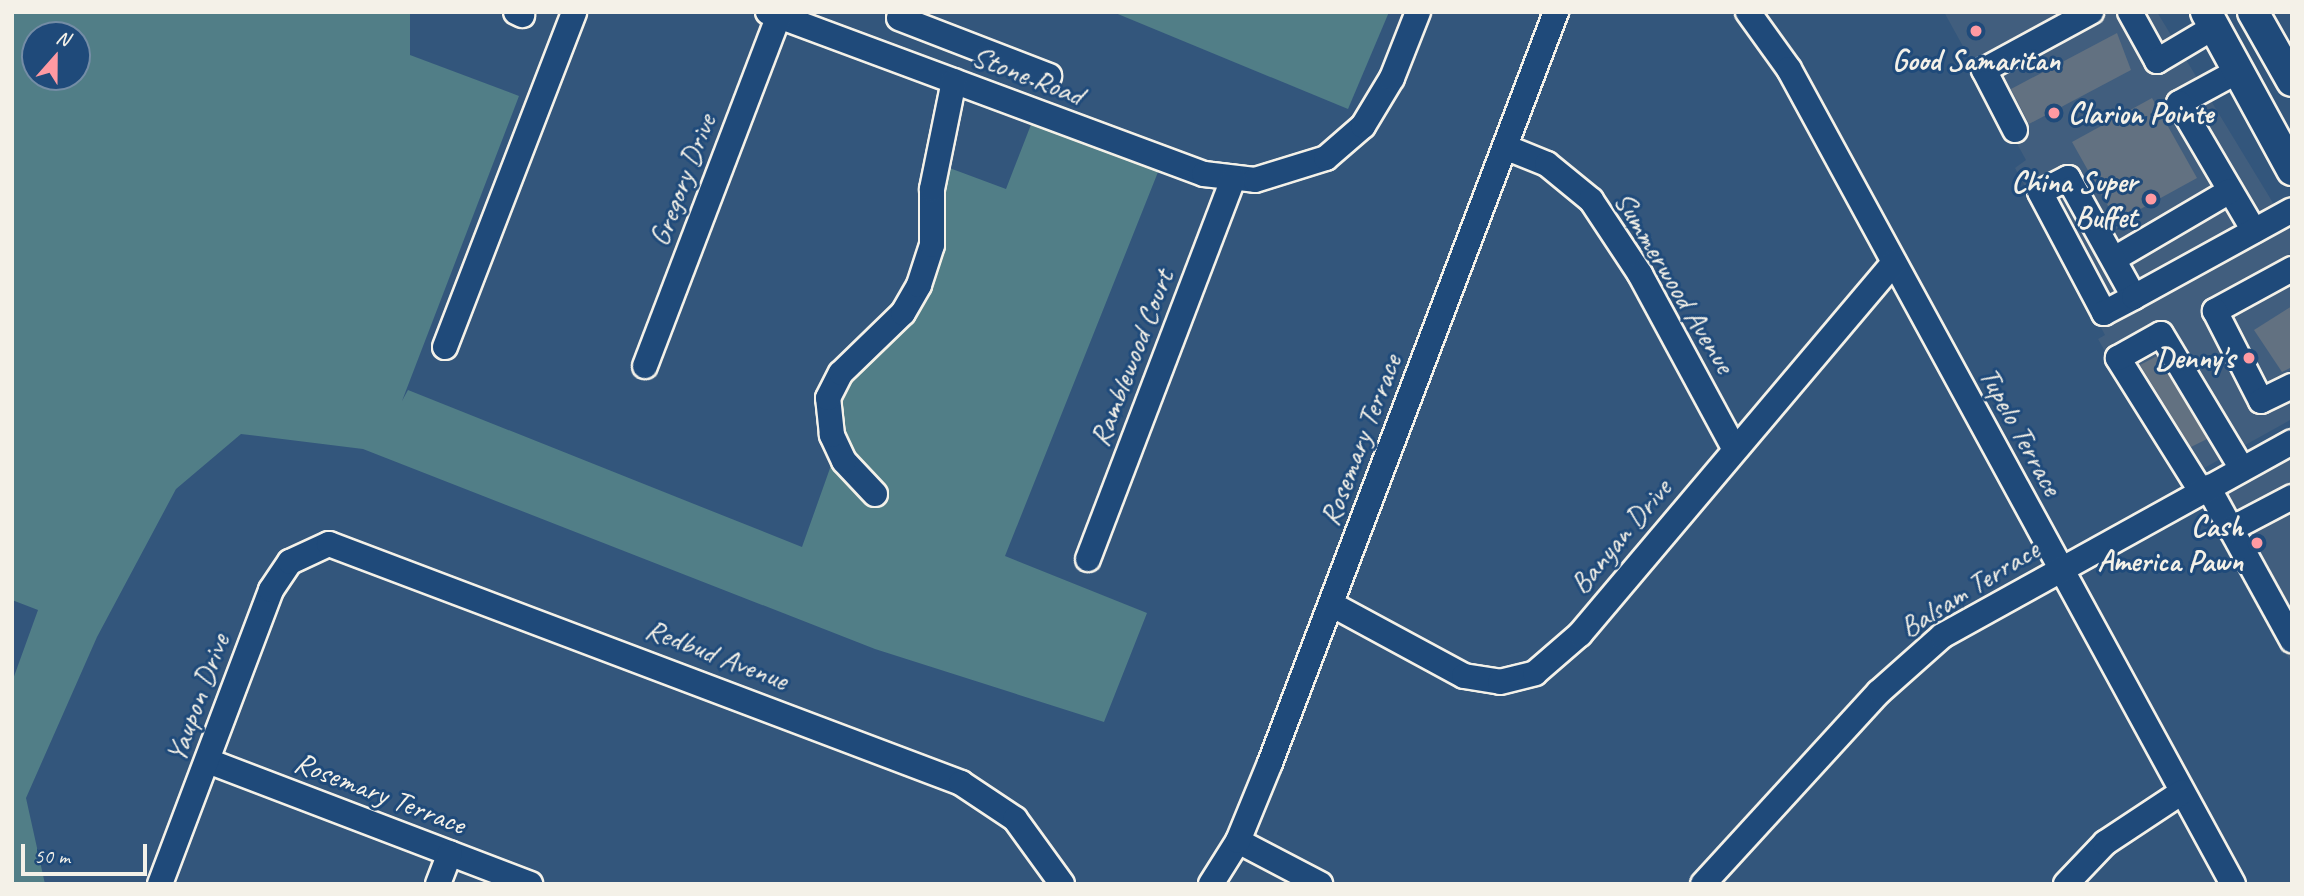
<!DOCTYPE html>
<html>
<head>
<meta charset="utf-8">
<style>
	body { margin:0 }
	#map { position:relative; width:2304px; height:896px; overflow:hidden; background:#33567c; font-family:Caveat,sans-serif }
	div>[style] { position:absolute }
	.built>* { inset:0; background:#415e7e }
	.green>* { inset:0; background:#517e87 }
	.building>* { inset:0; background:#627181 }
	.roads { filter:drop-shadow(2px 0 #f4f1e8) drop-shadow(-2px 0 #f4f1e8) drop-shadow(0 2px #f4f1e8) drop-shadow(0 -2px #f4f1e8) }
	.minor>* { height:24px; margin:-12px; padding:0 12px; transform-origin:12px; border-radius:12px; background:#1f4a7a }
	.major>* { height:30px; margin:-15px; padding:0 15px; transform-origin:15px; border-radius:15px; background:#1f4a7a }
	.dots>* { width:19px; height:19px; translate:-50% -50%; box-sizing:border-box; border:4px solid #1f4a7a; border-radius:50% }
	span { translate:-50% -50%; white-space:nowrap; text-align:center; line-height:1.15; -webkit-text-stroke:6px #1f4a7a; paint-order:stroke }
	.poi-label { font-size:30px; color:#f4f1e8; font-weight:700 }
	.left { translate:0 -50%; text-align:left }
	.right { translate:-100% -50%; text-align:right }
	.street-label { font-size:30px; color:#f4f1e8 }
	.frame { position:absolute; inset:0; border:14px solid #f4f1e8; pointer-events:none }
	.north { position:absolute; left:21px; top:21px; width:70px; height:70px; box-sizing:border-box; background:#1f4a7a; border:2px solid #748da6; border-radius:50%; rotate:21deg; font-size:19px; font-weight:700; line-height:28px; text-align:center; color:#f4f1e8 }
	.north::after { content:''; display:block; margin:auto; width:24px; height:32px; background:#ff9aa2; clip-path:polygon(50% 0,100% 100%,50% 72%,0 100%) }
	.scale { position:absolute; left:21px; top:844px; width:126px; height:32px; box-sizing:border-box; border:4px solid #f4f1e8; border-top:0; padding-left:9px; font-size:21px; line-height:24px; white-space:nowrap; color:#f4f1e8; -webkit-text-stroke:5px #1f4a7a; paint-order:stroke }
</style>
</head>
<body>
<div id="map">
	<div class="built">
		<i style="clip-path:polygon(1944px 12px,2157px 12px,2292px 234px,2292px 419px,2179px 482px,2098px 339px,2105px 335px,2015px 168px,2026px 160px)"></i>
		<i style="clip-path:polygon(2292px 454px,2292px 664px,2200px 504px)"></i>
	</div>
	<div class="green">
		<i style="clip-path:polygon(evenodd,12px 12px,410px 12px,410px 55px,519px 96px,402px 401px,408px 390px,802px 547px,834px 457px,838px 365px,901px 292px,916px 258px,926px 226px,928px 160px,1006px 189px,1032px 122px,1160px 167px,1005px 556px,1147px 613px,1104px 722px,875px 649px,363px 449px,241px 434px,176px 489px,97px 637px,26px 798px,45px 884px,12px 884px,12px 682px,38px 610px,12px 600px,12px 12px,35px 35px,77px 35px,77px 77px,35px 77px,35px 35px)"></i>
		<i style="clip-path:polygon(1113px 12px,1389px 12px,1348px 109px)"></i>
	</div>
	<div class="building">
		<i style="clip-path:polygon(2117px 33px,2131px 70px,2029px 124px,2011px 89px)"></i>
		<i style="clip-path:polygon(2152px 98px,2197px 178px,2117px 222px,2072px 142px)"></i>
		<i style="clip-path:polygon(2292px 306px,2292px 367px,2282px 372px,2254px 330px)"></i>
		<i style="clip-path:polygon(2157px 356px,2207px 439px,2191px 447px,2140px 365px)"></i>
	</div>
	<div class="roads">
		<div class="minor">
			<i style="left:516px;top:12px;width:7px;rotate:27deg"></i>
			<i style="left:768px;top:12px;width:465px;rotate:20.4deg"></i>
			<i style="left:1204px;top:174px;width:51px;rotate:6.7deg"></i>
			<i style="left:1255px;top:180px;width:74px;rotate:-17.2deg"></i>
			<i style="left:1326px;top:158px;width:49px;rotate:-40.9deg"></i>
			<i style="left:1363px;top:126px;width:56px;rotate:-58.9deg"></i>
			<i style="left:1392px;top:78px;width:71px;rotate:-68.5deg"></i>
			<i style="left:1748px;top:12px;width:70px;rotate:54.3deg"></i>
			<i style="left:1789px;top:69px;width:928px;rotate:61.42deg"></i>
			<i style="left:2130px;top:12px;width:56px;rotate:61.1deg"></i>
			<i style="left:2157px;top:61px;width:66px;rotate:-30.8deg"></i>
			<i style="left:899px;top:18px;width:161px;rotate:21.1deg"></i>
			<i style="left:2238px;top:71px;width:67px;rotate:151.5deg"></i>
			<i style="left:2179px;top:103px;width:148px;rotate:59.6deg"></i>
			<i style="left:2015px;top:130px;width:68px;rotate:-117.3deg"></i>
			<i style="left:1984px;top:70px;width:122px;rotate:-28.5deg"></i>
			<i style="left:1505px;top:147px;width:45px;rotate:22deg"></i>
			<i style="left:1547px;top:164px;width:57px;rotate:39.3deg"></i>
			<i style="left:1591px;top:200px;width:89px;rotate:56.5deg"></i>
			<i style="left:1640px;top:274px;width:198px;rotate:61.6deg"></i>
			<i style="left:2114px;top:259px;width:134px;rotate:-30.4deg"></i>
			<i style="left:2292px;top:269px;width:88px;rotate:151.4deg"></i>
			<i style="left:2215px;top:311px;width:101px;rotate:62.9deg"></i>
			<i style="left:2261px;top:401px;width:34px;rotate:-26deg"></i>
			<i style="left:2134px;top:297px;width:136px;rotate:-119deg"></i>
			<i style="left:2068px;top:178px;width:31px;rotate:153deg"></i>
			<i style="left:2040px;top:192px;width:137px;rotate:62.1deg"></i>
			<i style="left:2104px;top:313px;width:34px;rotate:-28deg"></i>
			<i style="left:2134px;top:297px;width:180px;rotate:-28.8deg"></i>
			<i style="left:445px;top:347px;width:359px;rotate:-68.9deg"></i>
			<i style="left:645px;top:366px;width:375px;rotate:-69.1deg"></i>
			<i style="left:2208px;top:487px;width:175px;rotate:61.2deg"></i>
			<i style="left:2201px;top:491px;width:157px;rotate:-122deg"></i>
			<i style="left:2118px;top:358px;width:49px;rotate:-29.2deg"></i>
			<i style="left:2161px;top:334px;width:157px;rotate:59deg"></i>
			<i style="left:875px;top:494px;width:45px;rotate:-133.2deg"></i>
			<i style="left:844px;top:461px;width:29px;rotate:-115deg"></i>
			<i style="left:832px;top:435px;width:37px;rotate:-96deg"></i>
			<i style="left:828px;top:398px;width:28px;rotate:-63deg"></i>
			<i style="left:841px;top:373px;width:86px;rotate:-44.1deg"></i>
			<i style="left:903px;top:313px;width:32px;rotate:-60deg"></i>
			<i style="left:919px;top:285px;width:42px;rotate:-72deg"></i>
			<i style="left:932px;top:245px;width:56px;rotate:-90deg"></i>
			<i style="left:932px;top:189px;width:110px;rotate:-78.5deg"></i>
			<i style="left:2231px;top:529px;width:69px;rotate:-27.7deg"></i>
			<i style="left:1088px;top:559px;width:407px;rotate:-69.1deg"></i>
			<i style="left:1331px;top:604px;width:151px;rotate:28.4deg"></i>
			<i style="left:1464px;top:676px;width:36px;rotate:9deg"></i>
			<i style="left:1500px;top:682px;width:36px;rotate:-14deg"></i>
			<i style="left:1535px;top:673px;width:60px;rotate:-40.9deg"></i>
			<i style="left:1580px;top:634px;width:486px;rotate:-49.8deg"></i>
			<i style="left:208px;top:761px;width:345px;rotate:20.9deg"></i>
			<i style="left:1238px;top:841px;width:93px;rotate:27.7deg"></i>
			<i style="left:160px;top:884px;width:314px;rotate:-69.3deg"></i>
			<i style="left:271px;top:590px;width:34px;rotate:-56deg"></i>
			<i style="left:290px;top:562px;width:43px;rotate:-24.8deg"></i>
			<i style="left:329px;top:544px;width:676px;rotate:20.71deg"></i>
			<i style="left:961px;top:783px;width:65px;rotate:33.7deg"></i>
			<i style="left:1015px;top:819px;width:80px;rotate:54.1deg"></i>
			<i style="left:438px;top:884px;width:33px;rotate:-69deg"></i>
			<i style="left:1211px;top:884px;width:51px;rotate:-57.9deg"></i>
			<i style="left:1238px;top:841px;width:84px;rotate:-67.7deg"></i>
			<i style="left:1270px;top:763px;width:804px;rotate:-69.15deg"></i>
			<i style="left:1703px;top:884px;width:260px;rotate:-47.5deg"></i>
			<i style="left:1879px;top:692px;width:84px;rotate:-41.6deg"></i>
			<i style="left:1942px;top:636px;width:400px;rotate:-29deg"></i>
			<i style="left:2066px;top:884px;width:57px;rotate:-46.4deg"></i>
			<i style="left:2105px;top:843px;width:92px;rotate:-33.5deg"></i>
		</div>
		<div class="major">
			<i style="left:2206px;top:12px;width:180px;rotate:61.4deg"></i>
			<i style="left:2253px;top:12px;width:79px;rotate:60.5deg"></i>
		</div>
	</div>
	<div class="dots">
		<i style="left:1976px;top:31px;background:#ff9aa2"></i>
		<i style="left:2054px;top:113px;background:#ff9aa2"></i>
		<i style="left:2151px;top:199px;background:#ff9aa2"></i>
		<i style="left:2249px;top:358px;background:#ff9aa2"></i>
		<i style="left:2257px;top:543px;background:#ff9aa2"></i>
	</div>
	<div class="poi-label">
		<span style="left:1976px;top:60px">Good Samaritan</span>
		<span class="left" style="left:2068px;top:113px">Clarion Pointe</span>
		<span class="right" style="left:2137px;top:199px">China Super<br>Buffet</span>
		<span class="right" style="left:2235px;top:358px">Denny's</span>
		<span class="right" style="left:2243px;top:543px">Cash<br>America Pawn</span>
	</div>
	<div class="street-label">
		<span style="left:1028px;top:75px;rotate:21deg">Stone Road</span>
		<span style="left:682px;top:180px;rotate:-69deg">Gregory Drive</span>
		<span style="left:1675px;top:282px;rotate:59deg">Summerwood Avenue</span>
		<span style="left:1131px;top:358px;rotate:-69deg">Ramblewood Court</span>
		<span style="left:2021px;top:431px;rotate:61deg">Tupelo Terrace</span>
		<span style="left:1360px;top:440px;rotate:-69deg">Rosemary Terrace</span>
		<span style="left:1620px;top:536px;rotate:-50deg">Banyan Drive</span>
		<span style="left:1969px;top:588px;rotate:-32deg">Balsam Terrace</span>
		<span style="left:717px;top:654px;rotate:21deg">Redbud Avenue</span>
		<span style="left:197px;top:698px;rotate:-70deg">Yaupon Drive</span>
		<span style="left:380px;top:793px;rotate:21deg">Rosemary Terrace</span>
	</div>
	<div class="frame"></div>
	<div class="north">N</div>
	<div class="scale">50 m</div>
</div>
</body>
</html>
